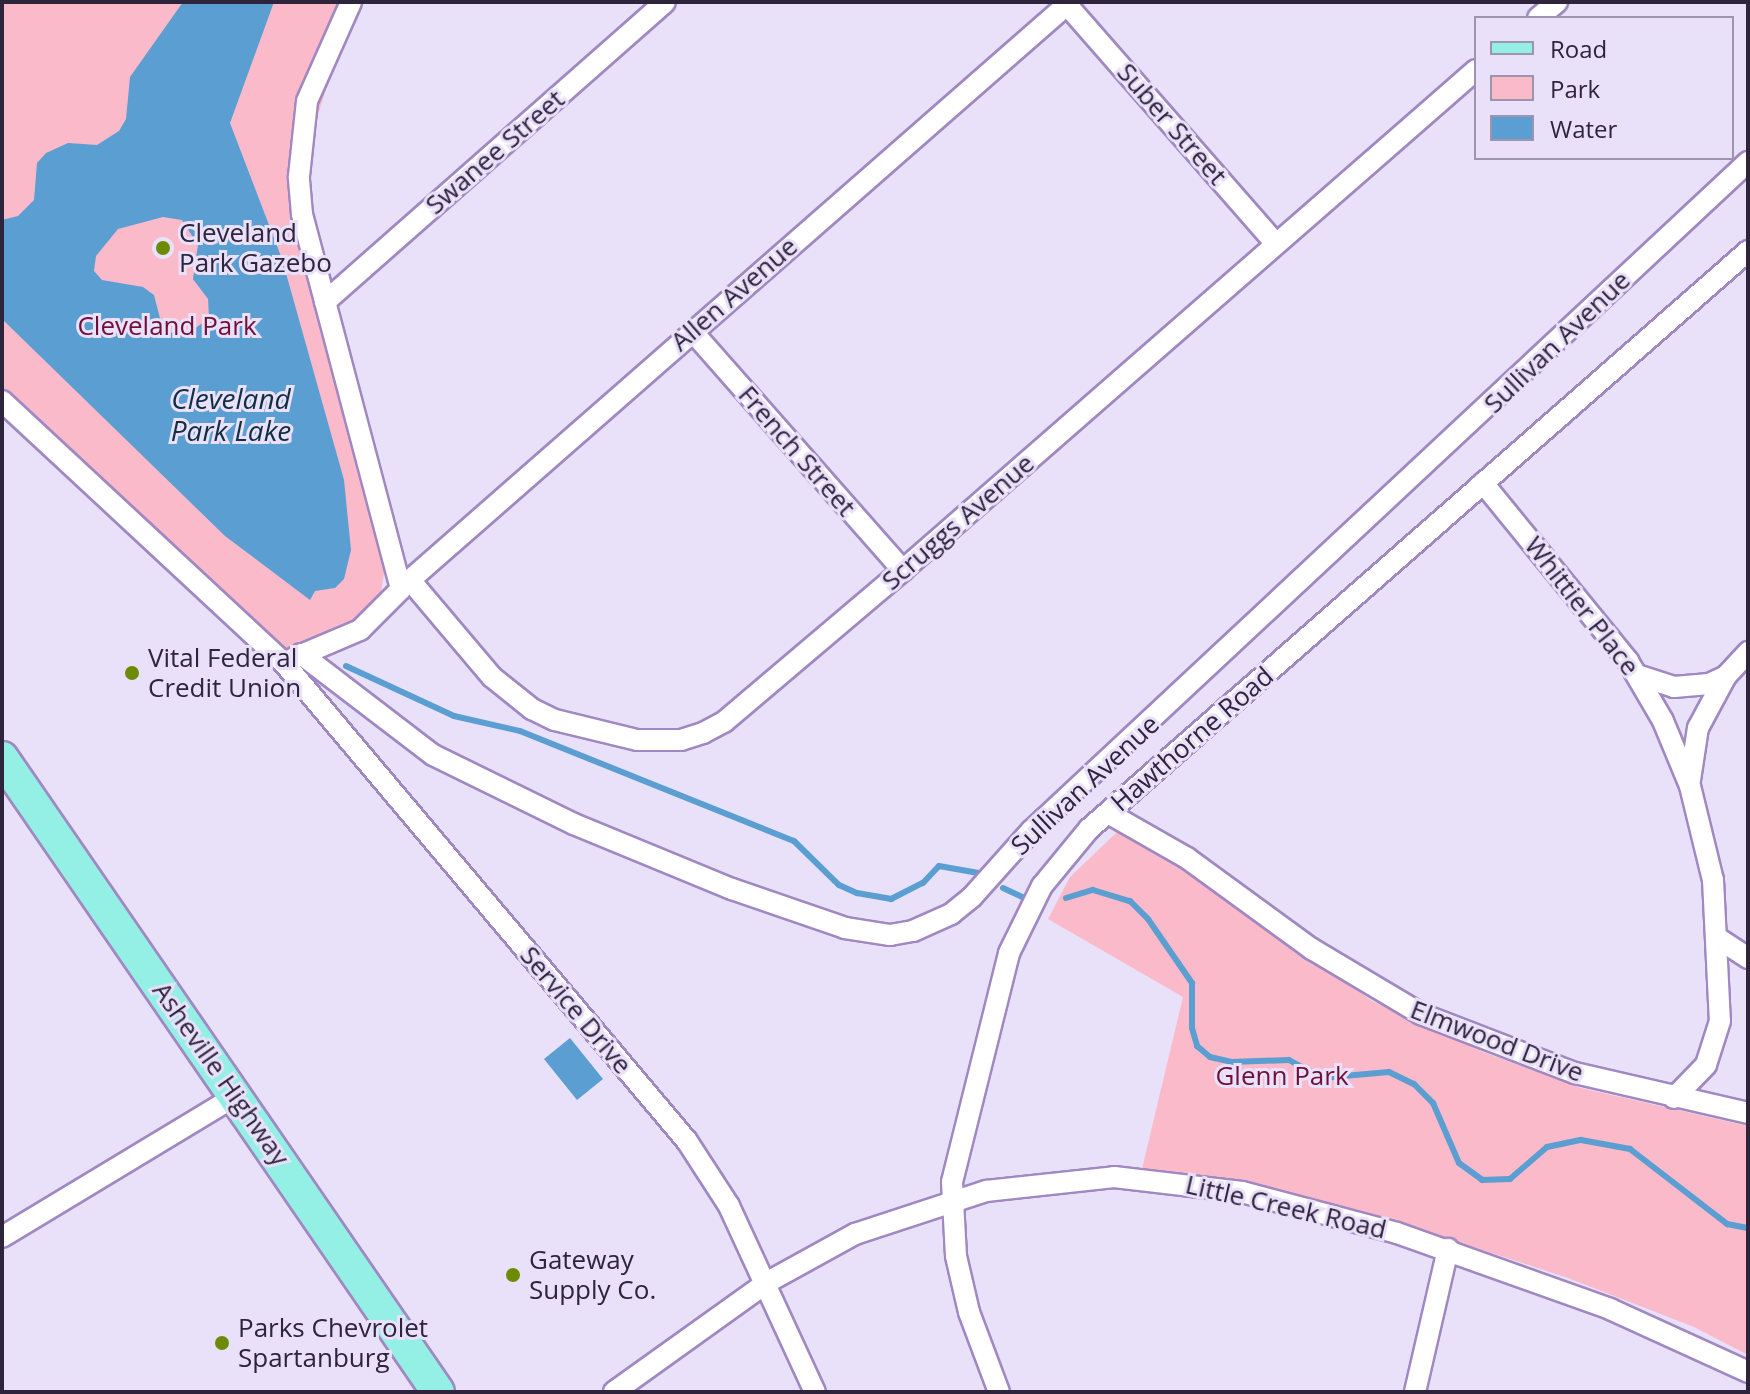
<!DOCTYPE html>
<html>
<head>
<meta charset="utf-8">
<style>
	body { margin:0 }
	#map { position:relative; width:1750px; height:1394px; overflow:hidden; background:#e9e0f9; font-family:"Open Sans",sans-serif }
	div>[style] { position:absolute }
	.green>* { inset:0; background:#fabac9 }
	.water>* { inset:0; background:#5a9ed2 }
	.stream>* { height:6px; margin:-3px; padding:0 3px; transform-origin:3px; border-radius:3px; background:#5a9ed2 }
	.roads { filter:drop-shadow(2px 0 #a088c2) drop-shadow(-2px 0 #a088c2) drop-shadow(0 2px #a088c2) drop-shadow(0 -2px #a088c2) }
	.minor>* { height:20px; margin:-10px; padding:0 10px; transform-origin:10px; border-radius:10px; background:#fff }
	.primary>* { height:32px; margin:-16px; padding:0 16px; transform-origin:16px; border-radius:16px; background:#94f0e5 }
	.dots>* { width:22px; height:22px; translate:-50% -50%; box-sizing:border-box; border:4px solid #e9e0f9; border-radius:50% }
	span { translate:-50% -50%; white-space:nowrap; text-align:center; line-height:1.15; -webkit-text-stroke:6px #e9e0f9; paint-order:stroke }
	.street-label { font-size:26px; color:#2e243c }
	.poi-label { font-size:26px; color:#2e243c }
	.left { translate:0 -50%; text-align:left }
	.park-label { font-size:26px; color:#720f37 }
	.water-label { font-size:28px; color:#102e44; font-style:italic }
	.frame { position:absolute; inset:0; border:4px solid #2e243c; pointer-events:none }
	.legend { position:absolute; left:1474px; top:16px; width:260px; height:144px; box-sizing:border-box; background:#e9e0f9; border:2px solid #9e95ad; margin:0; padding:10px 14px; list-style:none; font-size:24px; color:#2e243c }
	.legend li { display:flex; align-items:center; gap:16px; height:40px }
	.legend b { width:40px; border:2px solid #9e95ad }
</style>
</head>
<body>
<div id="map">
	<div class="green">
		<i style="clip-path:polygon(2px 2px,353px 2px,299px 176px,390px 536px,377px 617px,278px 657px,2px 409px)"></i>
		<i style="clip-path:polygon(1117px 832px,1211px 884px,1372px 1001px,1483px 1052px,1581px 1088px,1748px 1126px,1748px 1355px,1694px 1327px,1568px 1278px,1391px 1220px,1256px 1186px,1142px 1169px,1183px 997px,1048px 919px,1070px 877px)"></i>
	</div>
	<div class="water">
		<i style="clip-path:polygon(evenodd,183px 2px,274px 2px,230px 123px,282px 259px,344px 480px,351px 550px,344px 579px,335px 588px,315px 591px,310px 600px,225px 536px,2px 319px,2px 220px,18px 216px,34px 200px,37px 163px,46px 153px,68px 143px,97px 145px,119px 131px,126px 119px,130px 77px,183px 2px,163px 217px,182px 220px,198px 245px,193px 279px,208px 299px,209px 318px,189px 333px,175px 335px,162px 326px,154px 295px,143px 287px,102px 280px,94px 271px,96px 256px,118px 229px,163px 217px)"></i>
		<i style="clip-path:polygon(570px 1038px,603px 1079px,577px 1100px,544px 1059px)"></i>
	</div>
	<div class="stream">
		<i style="left:346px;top:666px;width:119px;rotate:24.8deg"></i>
		<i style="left:454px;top:716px;width:68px;rotate:12.8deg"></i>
		<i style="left:520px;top:731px;width:295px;rotate:21.9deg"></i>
		<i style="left:794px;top:841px;width:63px;rotate:44.4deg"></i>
		<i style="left:839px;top:885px;width:20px;rotate:24deg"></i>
		<i style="left:857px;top:893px;width:35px;rotate:10deg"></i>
		<i style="left:891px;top:899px;width:36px;rotate:-27deg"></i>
		<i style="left:923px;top:883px;width:23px;rotate:-47deg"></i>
		<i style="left:939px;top:866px;width:46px;rotate:10.1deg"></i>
		<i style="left:1003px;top:888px;width:23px;rotate:25deg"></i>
		<i style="left:1066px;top:898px;width:28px;rotate:-17deg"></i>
		<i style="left:1093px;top:890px;width:39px;rotate:17deg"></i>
		<i style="left:1130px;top:901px;width:25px;rotate:45deg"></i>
		<i style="left:1148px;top:919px;width:78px;rotate:55.5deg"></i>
		<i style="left:1192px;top:983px;width:45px;rotate:90deg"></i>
		<i style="left:1192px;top:1028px;width:19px;rotate:74deg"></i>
		<i style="left:1197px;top:1046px;width:17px;rotate:40deg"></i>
		<i style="left:1210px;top:1057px;width:22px;rotate:13deg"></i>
		<i style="left:1231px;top:1062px;width:58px;rotate:-2deg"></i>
		<i style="left:1289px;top:1060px;width:38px;rotate:29deg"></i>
		<i style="left:1322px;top:1078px;width:67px;rotate:-5.1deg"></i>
		<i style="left:1389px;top:1072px;width:28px;rotate:26deg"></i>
		<i style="left:1414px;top:1084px;width:27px;rotate:45deg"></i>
		<i style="left:1433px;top:1103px;width:65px;rotate:66.6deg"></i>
		<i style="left:1459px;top:1163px;width:29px;rotate:36deg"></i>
		<i style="left:1482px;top:1180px;width:28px;rotate:-2deg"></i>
		<i style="left:1510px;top:1179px;width:49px;rotate:-40.9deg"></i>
		<i style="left:1547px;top:1147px;width:35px;rotate:-12deg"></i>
		<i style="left:1581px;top:1140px;width:50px;rotate:10.4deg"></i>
		<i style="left:1630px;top:1149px;width:123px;rotate:37.7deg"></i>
		<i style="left:1727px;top:1224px;width:21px;rotate:11deg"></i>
	</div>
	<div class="roads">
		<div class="minor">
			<i style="left:1067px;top:5px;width:317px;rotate:48.8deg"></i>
			<i style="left:1538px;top:18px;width:25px;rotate:-40deg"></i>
			<i style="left:325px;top:302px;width:453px;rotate:-41.4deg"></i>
			<i style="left:692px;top:331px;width:319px;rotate:48.6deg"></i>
			<i style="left:2px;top:401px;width:385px;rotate:42.9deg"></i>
			<i style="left:284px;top:663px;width:625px;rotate:49.87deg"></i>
			<i style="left:687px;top:1141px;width:77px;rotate:57.1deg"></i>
			<i style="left:729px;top:1206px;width:205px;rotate:65.2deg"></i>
			<i style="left:1483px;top:483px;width:230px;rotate:50.8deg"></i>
			<i style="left:1628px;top:661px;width:69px;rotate:59.7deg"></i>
			<i style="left:1663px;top:721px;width:70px;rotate:67.4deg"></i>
			<i style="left:1690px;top:786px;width:97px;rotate:76.3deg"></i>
			<i style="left:1713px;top:880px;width:141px;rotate:87.2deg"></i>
			<i style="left:1720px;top:1021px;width:46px;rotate:107.7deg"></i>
			<i style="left:1706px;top:1065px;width:46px;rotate:134.1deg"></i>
			<i style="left:410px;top:580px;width:127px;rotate:49.8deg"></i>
			<i style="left:492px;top:677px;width:51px;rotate:38.7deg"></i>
			<i style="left:532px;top:709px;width:25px;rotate:26deg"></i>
			<i style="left:555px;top:720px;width:84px;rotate:13.7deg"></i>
			<i style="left:637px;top:740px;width:44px"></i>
			<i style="left:681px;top:740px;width:23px;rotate:-18deg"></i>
			<i style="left:703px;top:733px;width:24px;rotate:-28deg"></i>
			<i style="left:724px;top:722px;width:235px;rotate:-40.3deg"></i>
			<i style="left:903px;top:570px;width:760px;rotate:-41.11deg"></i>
			<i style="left:402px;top:587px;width:888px;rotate:-41.21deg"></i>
			<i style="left:301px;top:654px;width:166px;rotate:37.4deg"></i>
			<i style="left:433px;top:755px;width:157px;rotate:26.1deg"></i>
			<i style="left:574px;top:824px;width:171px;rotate:22.4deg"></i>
			<i style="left:732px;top:889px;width:120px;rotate:19deg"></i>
			<i style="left:845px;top:928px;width:46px;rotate:8.8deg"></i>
			<i style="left:890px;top:935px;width:23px;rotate:-10deg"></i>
			<i style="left:913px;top:931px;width:42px;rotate:-24.1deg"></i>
			<i style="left:951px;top:914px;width:27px;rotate:-39deg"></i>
			<i style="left:972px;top:897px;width:89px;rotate:-48.2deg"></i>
			<i style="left:1031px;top:831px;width:981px;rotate:-43.02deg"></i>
			<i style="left:294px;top:658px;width:72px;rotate:-23deg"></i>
			<i style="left:360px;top:630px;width:58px;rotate:-45deg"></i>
			<i style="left:401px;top:589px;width:388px;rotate:-104.8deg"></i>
			<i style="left:302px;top:214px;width:38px;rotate:-95deg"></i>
			<i style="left:299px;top:176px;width:75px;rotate:-83.9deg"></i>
			<i style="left:307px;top:101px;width:108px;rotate:-66deg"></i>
			<i style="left:1637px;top:675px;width:39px;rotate:18deg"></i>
			<i style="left:1674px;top:687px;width:35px;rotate:-5deg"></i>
			<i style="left:1709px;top:684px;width:19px;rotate:-25deg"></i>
			<i style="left:1726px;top:676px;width:33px;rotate:-47deg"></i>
			<i style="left:1690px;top:780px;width:53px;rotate:-81.3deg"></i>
			<i style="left:1698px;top:728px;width:59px;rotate:-61.7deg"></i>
			<i style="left:1108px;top:813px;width:91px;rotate:29.7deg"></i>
			<i style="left:1187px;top:858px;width:155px;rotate:36.1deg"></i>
			<i style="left:1312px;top:949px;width:127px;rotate:30.8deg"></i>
			<i style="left:1421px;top:1014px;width:165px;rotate:21deg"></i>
			<i style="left:1575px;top:1073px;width:178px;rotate:13deg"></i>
			<i style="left:1719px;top:939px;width:35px;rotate:33deg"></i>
			<i style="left:2px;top:1237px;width:273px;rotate:-31.1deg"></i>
			<i style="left:614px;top:1392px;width:187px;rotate:-35.6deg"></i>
			<i style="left:766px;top:1283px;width:102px;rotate:-28.8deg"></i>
			<i style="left:855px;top:1234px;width:138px;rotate:-18.2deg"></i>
			<i style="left:986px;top:1191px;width:129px;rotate:-6.2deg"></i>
			<i style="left:1114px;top:1177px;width:129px;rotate:6.7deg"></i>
			<i style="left:1242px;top:1192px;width:160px;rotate:14.8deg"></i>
			<i style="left:1397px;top:1233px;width:226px;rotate:19.6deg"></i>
			<i style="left:1610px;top:1309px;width:152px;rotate:24.5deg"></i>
			<i style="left:999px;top:1392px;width:85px;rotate:-110.6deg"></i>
			<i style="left:969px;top:1312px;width:57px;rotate:-103.1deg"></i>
			<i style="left:956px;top:1256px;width:74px;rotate:-93.1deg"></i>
			<i style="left:952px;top:1182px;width:236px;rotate:-76deg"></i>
			<i style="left:1009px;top:953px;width:75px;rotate:-63.8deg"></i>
			<i style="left:1042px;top:886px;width:74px;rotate:-50.5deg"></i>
			<i style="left:1089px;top:829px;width:877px;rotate:-41.25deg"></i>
			<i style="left:1415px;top:1392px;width:147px;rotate:-77deg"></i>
		</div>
		<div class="primary">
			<i style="left:2px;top:758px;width:769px;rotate:55.48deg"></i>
		</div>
	</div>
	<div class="dots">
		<i style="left:163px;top:248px;background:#6d8a03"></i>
		<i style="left:132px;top:673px;background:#6d8a03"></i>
		<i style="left:513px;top:1275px;background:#6d8a03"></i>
		<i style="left:222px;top:1343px;background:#6d8a03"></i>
	</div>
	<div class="street-label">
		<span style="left:1172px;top:124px;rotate:49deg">Suber Street</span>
		<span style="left:495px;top:152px;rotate:-41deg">Swanee Street</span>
		<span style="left:734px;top:294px;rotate:-41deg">Allen Avenue</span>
		<span style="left:1557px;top:342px;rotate:-44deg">Sullivan Avenue</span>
		<span style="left:797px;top:451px;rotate:49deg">French Street</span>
		<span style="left:958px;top:522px;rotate:-41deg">Scruggs Avenue</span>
		<span style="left:1582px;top:606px;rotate:52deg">Whittier Place</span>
		<span style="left:1192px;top:739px;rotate:-41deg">Hawthorne Road</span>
		<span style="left:1085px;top:785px;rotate:-43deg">Sullivan Avenue</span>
		<span style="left:576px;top:1010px;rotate:50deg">Service Drive</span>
		<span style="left:1497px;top:1041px;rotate:21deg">Elmwood Drive</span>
		<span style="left:221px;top:1074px;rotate:55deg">Asheville Highway</span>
		<span style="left:1286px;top:1207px;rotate:13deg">Little Creek Road</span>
	</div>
	<div class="poi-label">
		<span class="left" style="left:179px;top:248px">Cleveland<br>Park Gazebo</span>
		<span class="left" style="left:148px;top:673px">Vital Federal<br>Credit Union</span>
		<span class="left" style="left:529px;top:1275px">Gateway<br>Supply Co.</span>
		<span class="left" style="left:238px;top:1343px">Parks Chevrolet<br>Spartanburg</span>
	</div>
	<div class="park-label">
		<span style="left:167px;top:326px">Cleveland Park</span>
		<span style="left:1282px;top:1076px">Glenn Park</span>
	</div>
	<div class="water-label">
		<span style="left:231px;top:414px">Cleveland<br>Park Lake</span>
	</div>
	<div class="frame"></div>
	<ul class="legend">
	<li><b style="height:10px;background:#94f0e5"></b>Road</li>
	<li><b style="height:22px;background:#fabac9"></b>Park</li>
	<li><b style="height:22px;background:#5a9ed2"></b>Water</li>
	</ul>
</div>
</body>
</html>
